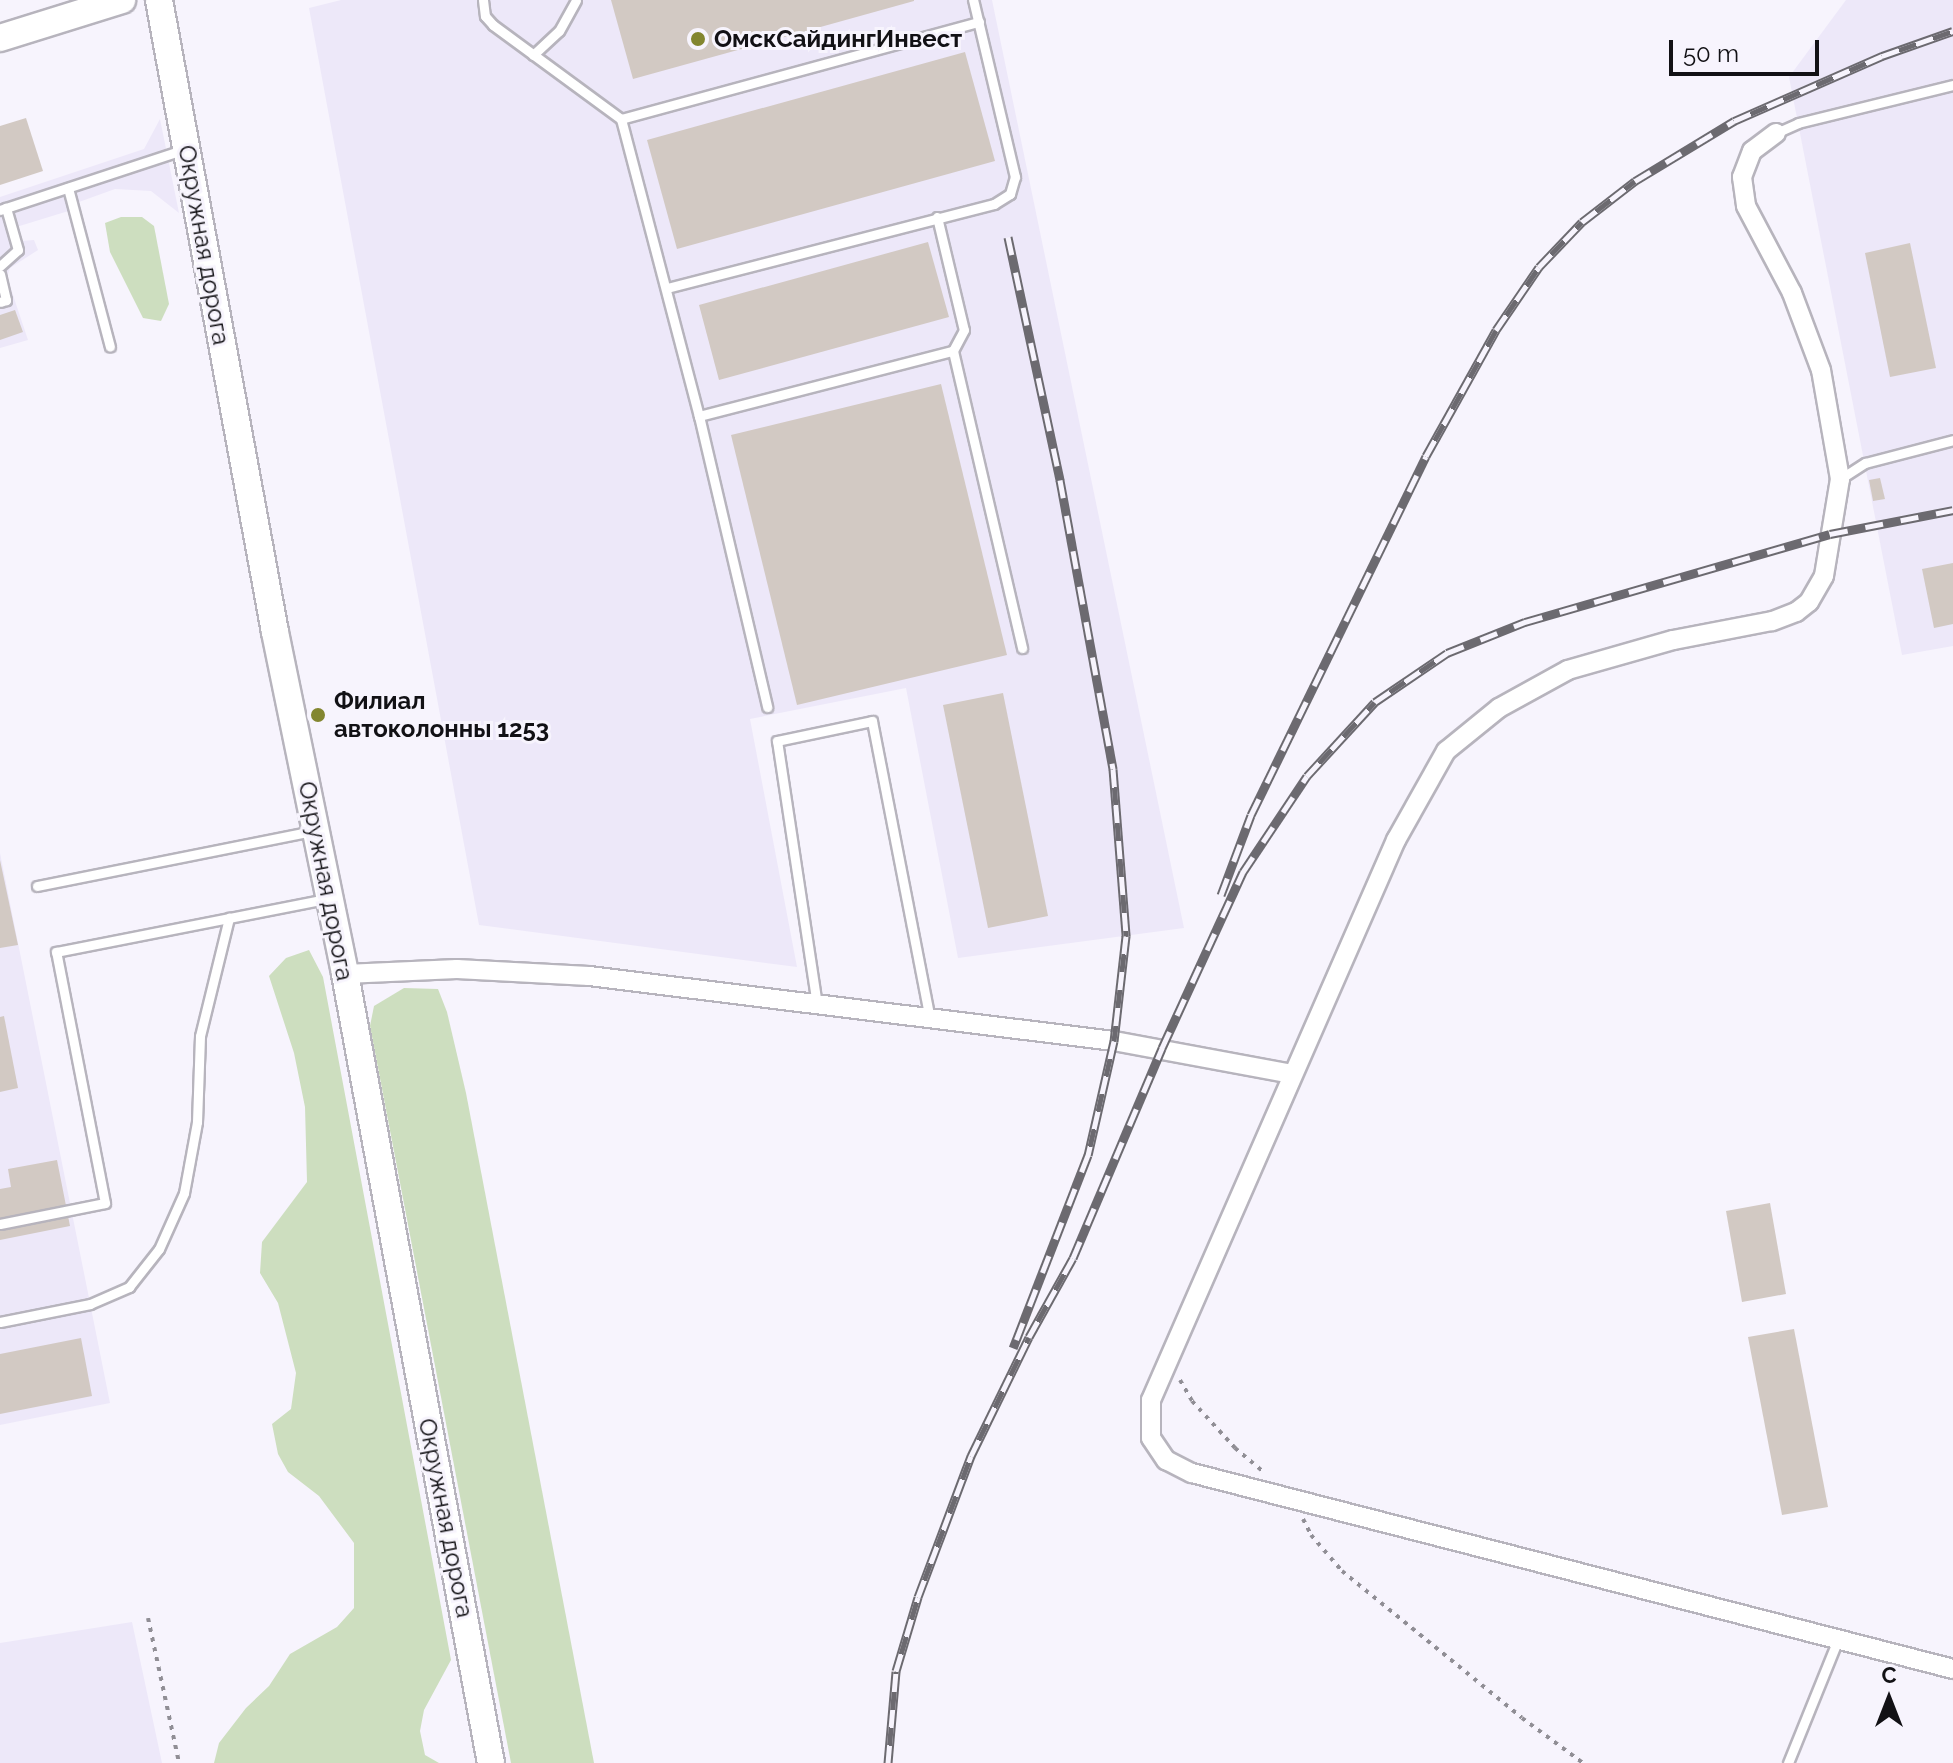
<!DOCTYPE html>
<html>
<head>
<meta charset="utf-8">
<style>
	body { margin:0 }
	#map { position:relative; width:1953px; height:1763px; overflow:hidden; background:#f7f4fd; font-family:Raleway,sans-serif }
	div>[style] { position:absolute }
	.built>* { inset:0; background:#ede8f9 }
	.green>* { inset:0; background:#cddebf }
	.building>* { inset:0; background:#d2c9c3 }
	.path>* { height:4px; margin-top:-2px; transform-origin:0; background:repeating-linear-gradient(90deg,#908e95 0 4px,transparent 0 10px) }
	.roads { filter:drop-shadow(2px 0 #b7b4bd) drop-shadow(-2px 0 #b7b4bd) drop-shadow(0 2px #b7b4bd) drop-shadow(0 -2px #b7b4bd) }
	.lane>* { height:9px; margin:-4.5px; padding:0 4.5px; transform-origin:4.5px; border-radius:4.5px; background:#fff }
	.street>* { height:18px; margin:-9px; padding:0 9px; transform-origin:9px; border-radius:9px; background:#fff }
	.secondary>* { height:26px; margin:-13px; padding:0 13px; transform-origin:13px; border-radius:13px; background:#fff }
	.rail>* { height:9px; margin-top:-4.5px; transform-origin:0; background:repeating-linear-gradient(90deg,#f7f4fd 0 18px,#6c6a70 0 36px); box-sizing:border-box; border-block:2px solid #6c6a70 }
	.dots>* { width:22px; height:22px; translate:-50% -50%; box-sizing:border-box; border:4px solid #f7f4fd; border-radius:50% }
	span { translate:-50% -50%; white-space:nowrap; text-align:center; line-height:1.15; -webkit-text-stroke:6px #f7f4fd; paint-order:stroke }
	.poi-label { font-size:24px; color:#121115; font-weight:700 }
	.left { translate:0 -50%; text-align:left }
	.street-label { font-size:24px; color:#121115 }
	.north { position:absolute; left:1849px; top:1659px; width:80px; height:80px; -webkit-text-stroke:6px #f7f4fd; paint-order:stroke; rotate:0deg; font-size:22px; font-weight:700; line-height:32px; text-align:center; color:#121115 }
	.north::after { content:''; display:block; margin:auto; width:28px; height:36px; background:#121115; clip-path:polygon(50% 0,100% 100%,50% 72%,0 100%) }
	.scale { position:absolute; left:1669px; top:40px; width:150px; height:36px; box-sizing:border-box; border:4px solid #121115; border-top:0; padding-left:10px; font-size:24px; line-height:28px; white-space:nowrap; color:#121115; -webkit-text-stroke:6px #f7f4fd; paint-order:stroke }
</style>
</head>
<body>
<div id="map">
	<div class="built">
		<i style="clip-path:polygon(341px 0,992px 0,1184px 928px,958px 958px,906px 688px,750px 719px,797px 967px,479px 925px,309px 8px)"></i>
		<i style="clip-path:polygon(1846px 0,1953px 0,1953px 646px,1902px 655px,1789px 77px)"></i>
		<i style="clip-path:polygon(160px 119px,179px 213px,151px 191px,115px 189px,79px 202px,75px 209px,13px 228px,22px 241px,34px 240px,38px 250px,10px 268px,7px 277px,28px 340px,0 348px,0 197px,144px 149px)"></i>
		<i style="clip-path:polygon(0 853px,110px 1403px,0 1425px)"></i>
		<i style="clip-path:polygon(132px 1622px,162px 1763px,0 1763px,0 1643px)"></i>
	</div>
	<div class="green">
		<i style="clip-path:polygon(121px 217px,142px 217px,154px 226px,169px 304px,161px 321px,143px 318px,110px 252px,105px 223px)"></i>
		<i style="clip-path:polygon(309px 950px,323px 977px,451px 1660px,424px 1710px,420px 1731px,425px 1755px,439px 1763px,214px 1763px,219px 1743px,246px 1708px,269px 1686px,290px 1654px,337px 1627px,354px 1608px,354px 1543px,319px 1496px,288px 1472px,278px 1454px,272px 1424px,291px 1409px,296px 1373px,278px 1303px,260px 1273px,262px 1242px,307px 1182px,305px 1107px,294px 1053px,269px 976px,286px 958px)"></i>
		<i style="clip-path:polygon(404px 988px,438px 989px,447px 1012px,466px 1093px,594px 1763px,511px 1763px,370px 1026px,374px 1006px)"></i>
	</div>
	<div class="building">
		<i style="clip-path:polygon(611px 0,914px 0,914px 1px,633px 79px)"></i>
		<i style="clip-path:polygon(965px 52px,995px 161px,677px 249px,647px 140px)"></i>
		<i style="clip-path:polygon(26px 118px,43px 171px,0 185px,0 126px)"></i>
		<i style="clip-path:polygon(928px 242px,949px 317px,719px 380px,699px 305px)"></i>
		<i style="clip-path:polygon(1910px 243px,1936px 368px,1890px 377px,1865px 253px)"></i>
		<i style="clip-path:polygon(15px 310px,23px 332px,0 340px,0 315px)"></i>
		<i style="clip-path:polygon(941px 384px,1007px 655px,797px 705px,731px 435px)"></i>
		<i style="clip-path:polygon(1880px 478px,1885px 499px,1873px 501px,1869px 480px)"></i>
		<i style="clip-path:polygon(1953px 563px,1953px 624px,1934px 628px,1922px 569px)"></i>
		<i style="clip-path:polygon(1003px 693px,1048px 916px,988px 928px,943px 705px)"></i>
		<i style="clip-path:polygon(0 860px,18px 945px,0 948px)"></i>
		<i style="clip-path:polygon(4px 1016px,18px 1088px,0 1092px,0 1017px)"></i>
		<i style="clip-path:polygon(57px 1160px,70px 1226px,0 1240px,0 1189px,11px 1187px,8px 1169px)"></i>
		<i style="clip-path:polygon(1770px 1203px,1786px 1294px,1742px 1302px,1726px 1211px)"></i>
		<i style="clip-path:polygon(1794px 1329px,1828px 1507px,1782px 1515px,1748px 1337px)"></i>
		<i style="clip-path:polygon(81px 1338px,92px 1396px,0 1414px,0 1354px)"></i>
	</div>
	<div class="path">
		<i style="left:1180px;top:1380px;width:24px;rotate:60deg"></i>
		<i style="left:1192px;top:1401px;width:64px;rotate:47.5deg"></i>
		<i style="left:1235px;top:1448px;width:35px;rotate:40deg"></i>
		<i style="left:1303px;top:1519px;width:18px;rotate:63deg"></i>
		<i style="left:1311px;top:1535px;width:48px;rotate:49.3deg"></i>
		<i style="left:1342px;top:1571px;width:232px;rotate:39.2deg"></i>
		<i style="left:1522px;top:1718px;width:76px;rotate:36.4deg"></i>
		<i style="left:148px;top:1618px;width:148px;rotate:77.9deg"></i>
	</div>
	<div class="roads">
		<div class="lane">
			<i style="left:483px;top:0;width:16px;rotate:83deg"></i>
			<i style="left:485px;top:16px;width:12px;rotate:48deg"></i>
			<i style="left:493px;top:25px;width:159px;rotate:36.3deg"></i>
			<i style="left:621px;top:119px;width:371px;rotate:-15.2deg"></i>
			<i style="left:533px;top:55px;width:35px;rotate:-43deg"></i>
			<i style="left:559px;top:31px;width:35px;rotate:-61deg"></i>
			<i style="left:621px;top:119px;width:307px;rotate:75.3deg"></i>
			<i style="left:699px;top:416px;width:299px;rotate:76.8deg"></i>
			<i style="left:1776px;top:133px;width:24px;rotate:-24deg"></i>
			<i style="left:1798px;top:123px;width:160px;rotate:-13.8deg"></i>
			<i style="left:68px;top:188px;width:164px;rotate:75.2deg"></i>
			<i style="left:0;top:210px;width:193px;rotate:-18.2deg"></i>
			<i style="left:937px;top:217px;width:116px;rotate:76.6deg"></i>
			<i style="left:964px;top:330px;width:24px;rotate:118deg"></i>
			<i style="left:0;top:266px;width:24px;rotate:-42deg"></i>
			<i style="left:18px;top:250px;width:44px;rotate:-105.9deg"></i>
			<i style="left:0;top:274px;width:27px;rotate:77deg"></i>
			<i style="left:6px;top:300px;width:6px;rotate:162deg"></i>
			<i style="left:667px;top:288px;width:338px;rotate:-14.4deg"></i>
			<i style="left:994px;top:204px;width:19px;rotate:-32deg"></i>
			<i style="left:1010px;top:194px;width:18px;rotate:-74deg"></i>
			<i style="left:1015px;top:177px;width:182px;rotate:-103.3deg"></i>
			<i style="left:699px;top:416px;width:262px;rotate:-14.4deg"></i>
			<i style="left:953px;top:351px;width:305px;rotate:76.9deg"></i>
			<i style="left:1840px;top:479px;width:30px;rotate:-33deg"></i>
			<i style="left:1865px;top:463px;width:91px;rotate:-14.6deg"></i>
			<i style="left:37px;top:886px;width:281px;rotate:-11.3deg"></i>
			<i style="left:817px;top:1005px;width:267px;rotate:-98.6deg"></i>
			<i style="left:777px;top:741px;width:97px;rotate:-11.9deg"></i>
			<i style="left:872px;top:721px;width:305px;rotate:79deg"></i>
			<i style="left:0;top:1224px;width:107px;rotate:-11.3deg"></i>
			<i style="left:105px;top:1203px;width:256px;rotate:-101deg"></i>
			<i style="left:56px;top:952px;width:275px;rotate:-11.1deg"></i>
			<i style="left:0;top:1322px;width:92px;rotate:-11.3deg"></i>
			<i style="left:90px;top:1304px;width:43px;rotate:-23.6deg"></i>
			<i style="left:129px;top:1287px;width:48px;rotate:-51.7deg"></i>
			<i style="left:159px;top:1249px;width:61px;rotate:-65.9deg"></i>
			<i style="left:184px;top:1193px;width:72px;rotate:-79.6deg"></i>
			<i style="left:197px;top:1122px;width:86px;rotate:-88deg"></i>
			<i style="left:200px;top:1036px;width:122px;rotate:-76.2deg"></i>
			<i style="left:1788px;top:1763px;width:134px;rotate:-68deg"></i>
		</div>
		<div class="street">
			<i style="left:1776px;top:133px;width:30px;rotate:143deg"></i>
			<i style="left:1752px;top:151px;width:28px;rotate:111deg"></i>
			<i style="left:1742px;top:177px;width:29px;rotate:82deg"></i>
			<i style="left:1746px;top:206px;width:98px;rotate:62.1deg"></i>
			<i style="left:1792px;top:293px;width:82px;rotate:69.4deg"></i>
			<i style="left:1821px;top:370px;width:111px;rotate:80.1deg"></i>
			<i style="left:1840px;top:479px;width:98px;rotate:99.4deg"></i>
			<i style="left:1824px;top:576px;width:30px;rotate:120deg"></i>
			<i style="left:1809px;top:602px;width:16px;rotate:142deg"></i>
			<i style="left:1796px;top:612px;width:26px;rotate:159deg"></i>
			<i style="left:1772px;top:621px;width:101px;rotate:169.1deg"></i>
			<i style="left:1673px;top:640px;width:109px;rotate:164.1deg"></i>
			<i style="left:1568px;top:670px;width:79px;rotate:151.2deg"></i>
			<i style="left:1499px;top:708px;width:68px;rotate:140.9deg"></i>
			<i style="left:1446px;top:751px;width:102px;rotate:119.3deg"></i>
			<i style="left:1396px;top:840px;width:611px;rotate:113.63deg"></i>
			<i style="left:1151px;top:1400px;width:38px;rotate:90deg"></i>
			<i style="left:1151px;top:1438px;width:27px;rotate:56deg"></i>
			<i style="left:1166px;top:1460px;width:29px;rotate:27deg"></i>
			<i style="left:1192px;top:1473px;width:786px;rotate:14.44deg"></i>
			<i style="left:345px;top:974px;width:112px;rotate:-2.6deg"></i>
			<i style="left:457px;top:969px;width:132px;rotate:3deg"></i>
			<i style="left:589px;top:976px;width:529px;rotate:7.06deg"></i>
			<i style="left:1114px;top:1041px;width:181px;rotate:10.5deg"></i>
		</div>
		<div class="secondary">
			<i style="left:159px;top:0;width:643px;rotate:79.6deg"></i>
			<i style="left:275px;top:632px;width:349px;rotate:78.4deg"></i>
			<i style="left:345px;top:974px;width:802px;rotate:79.52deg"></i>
			<i style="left:0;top:38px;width:128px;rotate:-17.3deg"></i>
		</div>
	</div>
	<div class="rail">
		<i style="left:1008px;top:237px;width:249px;rotate:77.9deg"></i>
		<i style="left:1060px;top:480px;width:294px;rotate:79.6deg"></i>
		<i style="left:1113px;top:769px;width:168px;rotate:85.5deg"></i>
		<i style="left:1126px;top:936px;width:106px;rotate:96.5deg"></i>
		<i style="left:1114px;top:1041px;width:117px;rotate:102.8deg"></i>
		<i style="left:1088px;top:1155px;width:207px;rotate:111.2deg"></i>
		<i style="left:1221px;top:895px;width:85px;rotate:-69.4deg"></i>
		<i style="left:1251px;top:815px;width:399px;rotate:-64deg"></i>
		<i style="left:1426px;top:456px;width:144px;rotate:-60.9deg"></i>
		<i style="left:1496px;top:330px;width:76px;rotate:-55.7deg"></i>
		<i style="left:1539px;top:267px;width:62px;rotate:-46.3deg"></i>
		<i style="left:1582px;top:222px;width:67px;rotate:-37.7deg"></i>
		<i style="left:1635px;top:181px;width:116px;rotate:-31.2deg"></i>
		<i style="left:1734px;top:121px;width:162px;rotate:-23.7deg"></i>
		<i style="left:1882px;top:56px;width:75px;rotate:-19.4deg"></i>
		<i style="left:888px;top:1763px;width:92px;rotate:-85deg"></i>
		<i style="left:896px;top:1671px;width:77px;rotate:-73.4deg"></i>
		<i style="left:918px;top:1597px;width:151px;rotate:-69.4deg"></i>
		<i style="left:971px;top:1456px;width:132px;rotate:-64deg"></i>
		<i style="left:1029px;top:1337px;width:90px;rotate:-60.9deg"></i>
		<i style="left:1073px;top:1258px;width:228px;rotate:-67deg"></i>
		<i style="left:1162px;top:1048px;width:194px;rotate:-65.3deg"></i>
		<i style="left:1243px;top:872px;width:115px;rotate:-56.3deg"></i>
		<i style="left:1307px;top:776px;width:100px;rotate:-47.4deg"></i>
		<i style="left:1375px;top:702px;width:87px;rotate:-34.2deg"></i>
		<i style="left:1447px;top:653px;width:84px;rotate:-21.7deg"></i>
		<i style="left:1525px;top:622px;width:317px;rotate:-16.1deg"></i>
		<i style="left:1830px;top:534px;width:125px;rotate:-11deg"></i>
	</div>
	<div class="dots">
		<i style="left:698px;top:39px;background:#838630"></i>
		<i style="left:318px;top:715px;background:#838630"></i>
	</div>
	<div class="poi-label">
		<span class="left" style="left:714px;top:39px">ОмскСайдингИнвест</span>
		<span class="left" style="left:334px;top:715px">Филиал<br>автоколонны 1253</span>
	</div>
	<div class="street-label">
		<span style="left:204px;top:245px;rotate:80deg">Окружная дорога</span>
		<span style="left:326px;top:881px;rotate:79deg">Окружная дорога</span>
		<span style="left:446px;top:1518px;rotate:79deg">Окружная дорога</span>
	</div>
	<div class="north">С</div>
	<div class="scale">50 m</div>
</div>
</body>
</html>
